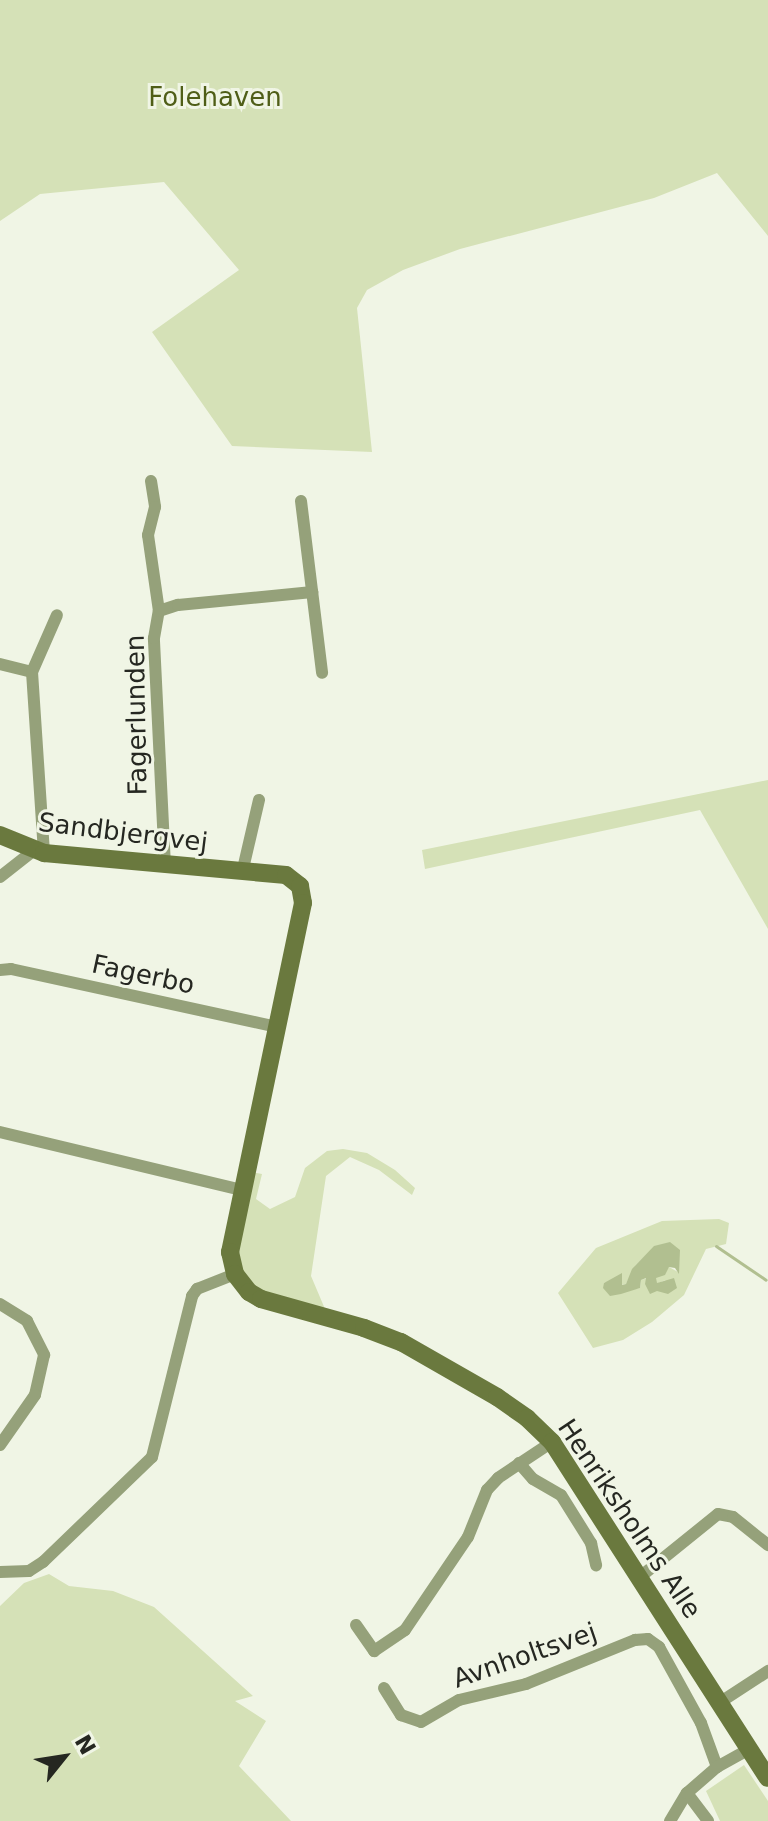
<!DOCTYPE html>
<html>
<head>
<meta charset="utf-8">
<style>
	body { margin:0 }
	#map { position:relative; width:768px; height:1821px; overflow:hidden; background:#f0f5e5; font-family:"DejaVu Sans",sans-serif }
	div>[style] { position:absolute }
	.green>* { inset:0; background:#d5e1b7 }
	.water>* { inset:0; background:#b1bf90 }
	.stream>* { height:3px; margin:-1.5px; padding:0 1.5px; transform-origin:1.5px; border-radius:1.5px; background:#b1bf90 }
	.street>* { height:12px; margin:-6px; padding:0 6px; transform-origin:6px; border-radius:6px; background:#95a17a }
	.secondary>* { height:18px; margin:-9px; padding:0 9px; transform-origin:9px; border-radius:9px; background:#6a793e }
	span { translate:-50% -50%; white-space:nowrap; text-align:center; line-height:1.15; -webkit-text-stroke:6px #f0f5e5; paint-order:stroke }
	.park-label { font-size:26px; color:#4f5e17 }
	.street-label { font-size:26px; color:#252721 }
	.north { position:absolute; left:24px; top:1717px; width:80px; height:80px; -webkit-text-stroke:6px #f0f5e5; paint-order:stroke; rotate:60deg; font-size:22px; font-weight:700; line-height:32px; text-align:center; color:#252721 }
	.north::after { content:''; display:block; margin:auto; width:28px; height:36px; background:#252721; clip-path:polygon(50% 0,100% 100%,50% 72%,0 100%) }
</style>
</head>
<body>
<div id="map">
	<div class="green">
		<i style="clip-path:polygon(0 0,768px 0,768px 236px,717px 173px,654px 198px,460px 249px,403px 270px,367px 290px,357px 308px,372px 452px,232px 446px,152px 332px,239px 270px,164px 182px,40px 194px,0 221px)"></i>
		<i style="clip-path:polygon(768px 780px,768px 929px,700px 810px,425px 869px,422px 850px)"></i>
		<i style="clip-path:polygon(343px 1149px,367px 1153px,395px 1170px,415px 1188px,412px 1195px,379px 1170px,350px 1157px,326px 1176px,311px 1276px,325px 1309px,267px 1295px,250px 1285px,237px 1264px,237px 1242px,252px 1172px,262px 1174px,256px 1199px,270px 1209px,295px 1197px,305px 1168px,327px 1151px)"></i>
		<i style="clip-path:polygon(evenodd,719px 1219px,729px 1223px,726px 1244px,706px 1249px,684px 1295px,652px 1322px,623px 1340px,593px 1348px,558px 1293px,596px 1248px,662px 1221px,719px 1219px,646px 1255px,679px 1265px,678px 1272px,669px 1267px,656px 1277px,656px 1284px,666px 1280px,650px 1293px,647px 1278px,641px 1280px,640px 1288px,623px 1291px,604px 1283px,622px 1277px,621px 1285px,626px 1284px,635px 1266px,646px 1255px)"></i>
		<i style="clip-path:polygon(49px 1574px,69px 1586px,113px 1591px,154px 1607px,253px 1696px,235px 1701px,266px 1721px,239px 1766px,291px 1821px,0 1821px,0 1606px,24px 1583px)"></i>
		<i style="clip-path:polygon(744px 1765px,768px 1801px,768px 1821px,720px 1821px,706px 1791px)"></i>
	</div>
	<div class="water">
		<i style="clip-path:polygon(670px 1242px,680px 1250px,679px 1274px,675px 1268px,669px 1267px,665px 1275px,656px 1278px,657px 1283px,674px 1278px,677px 1288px,668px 1294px,657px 1291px,650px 1294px,645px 1284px,646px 1278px,641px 1280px,640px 1288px,621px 1294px,610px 1296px,603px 1288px,604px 1283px,622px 1273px,622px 1285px,626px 1284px,632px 1269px,654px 1246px)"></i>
	</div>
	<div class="stream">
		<i style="left:716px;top:1246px;width:60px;rotate:34.2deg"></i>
	</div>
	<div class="street">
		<i style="left:151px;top:481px;width:26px;rotate:81deg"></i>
		<i style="left:155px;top:507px;width:29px;rotate:104deg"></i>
		<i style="left:148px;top:535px;width:77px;rotate:81.8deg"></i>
		<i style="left:301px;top:501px;width:173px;rotate:83deg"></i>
		<i style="left:0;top:664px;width:33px;rotate:14deg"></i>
		<i style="left:32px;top:672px;width:181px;rotate:86.2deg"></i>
		<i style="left:32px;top:672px;width:62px;rotate:-66.3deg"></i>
		<i style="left:165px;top:866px;width:228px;rotate:-92.8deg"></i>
		<i style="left:154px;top:638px;width:27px;rotate:-80deg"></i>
		<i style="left:159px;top:611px;width:20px;rotate:-18deg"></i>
		<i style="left:178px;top:605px;width:135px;rotate:-5.5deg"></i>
		<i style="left:242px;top:873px;width:75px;rotate:-76.9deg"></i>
		<i style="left:0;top:877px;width:42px;rotate:-38.2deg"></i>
		<i style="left:0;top:970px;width:11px;rotate:-5deg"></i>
		<i style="left:11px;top:969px;width:272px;rotate:12.3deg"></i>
		<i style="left:0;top:1132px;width:248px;rotate:13.5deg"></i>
		<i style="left:0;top:1304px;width:32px;rotate:32deg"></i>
		<i style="left:27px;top:1321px;width:38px;rotate:63deg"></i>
		<i style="left:44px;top:1355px;width:41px;rotate:102.7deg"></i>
		<i style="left:35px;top:1395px;width:61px;rotate:125deg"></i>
		<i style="left:519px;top:1463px;width:21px;rotate:49deg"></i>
		<i style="left:533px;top:1479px;width:32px;rotate:30deg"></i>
		<i style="left:561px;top:1495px;width:57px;rotate:58deg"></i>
		<i style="left:591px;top:1543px;width:23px;rotate:77deg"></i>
		<i style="left:0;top:1572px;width:29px;rotate:-2deg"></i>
		<i style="left:29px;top:1571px;width:17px;rotate:-33deg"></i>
		<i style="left:43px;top:1562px;width:151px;rotate:-43.9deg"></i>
		<i style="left:152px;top:1457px;width:166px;rotate:-76deg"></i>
		<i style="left:192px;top:1296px;width:9px;rotate:-54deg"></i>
		<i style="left:197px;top:1289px;width:41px;rotate:-21.5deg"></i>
		<i style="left:640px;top:1577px;width:100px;rotate:-38.9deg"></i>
		<i style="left:718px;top:1514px;width:15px;rotate:11deg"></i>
		<i style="left:733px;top:1517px;width:45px;rotate:38.7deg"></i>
		<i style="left:356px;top:1625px;width:32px;rotate:55deg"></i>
		<i style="left:374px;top:1651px;width:37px;rotate:-34deg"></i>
		<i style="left:405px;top:1630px;width:112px;rotate:-55.9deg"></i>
		<i style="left:468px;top:1537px;width:51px;rotate:-68deg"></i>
		<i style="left:487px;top:1490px;width:16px;rotate:-47deg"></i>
		<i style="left:498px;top:1478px;width:65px;rotate:-33.7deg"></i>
		<i style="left:384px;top:1688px;width:32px;rotate:58deg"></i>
		<i style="left:401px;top:1715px;width:21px;rotate:19deg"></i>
		<i style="left:421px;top:1722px;width:44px;rotate:-30.1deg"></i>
		<i style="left:459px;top:1700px;width:69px;rotate:-13.4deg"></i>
		<i style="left:526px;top:1684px;width:118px;rotate:-22deg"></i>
		<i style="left:635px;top:1640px;width:13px;rotate:-4deg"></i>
		<i style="left:648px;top:1639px;width:14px;rotate:36deg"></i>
		<i style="left:659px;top:1647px;width:87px;rotate:61.1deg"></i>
		<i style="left:701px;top:1723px;width:47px;rotate:70deg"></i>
		<i style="left:719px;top:1703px;width:59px;rotate:-33.1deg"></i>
		<i style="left:687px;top:1793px;width:35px;rotate:53deg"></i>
		<i style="left:670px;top:1821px;width:33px;rotate:-59deg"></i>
		<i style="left:687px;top:1793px;width:40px;rotate:-41deg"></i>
		<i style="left:717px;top:1767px;width:37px;rotate:-29deg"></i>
	</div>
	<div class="secondary">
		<i style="left:0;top:835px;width:48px;rotate:22.2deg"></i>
		<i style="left:44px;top:853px;width:243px;rotate:5.2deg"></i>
		<i style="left:286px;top:875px;width:18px;rotate:38deg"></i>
		<i style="left:300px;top:886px;width:17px;rotate:80deg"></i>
		<i style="left:303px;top:903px;width:357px;rotate:101.8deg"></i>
		<i style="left:230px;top:1252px;width:23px;rotate:77deg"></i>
		<i style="left:235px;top:1274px;width:23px;rotate:52deg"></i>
		<i style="left:249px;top:1292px;width:14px;rotate:30deg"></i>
		<i style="left:261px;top:1299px;width:107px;rotate:15.7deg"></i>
		<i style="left:364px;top:1328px;width:40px;rotate:21deg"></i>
		<i style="left:401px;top:1342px;width:111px;rotate:29.8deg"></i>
		<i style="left:497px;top:1397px;width:37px;rotate:35deg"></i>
		<i style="left:527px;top:1418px;width:35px;rotate:44deg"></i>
		<i style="left:552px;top:1442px;width:399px;rotate:57.3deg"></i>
	</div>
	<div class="park-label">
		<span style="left:215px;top:98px">Folehaven</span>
	</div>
	<div class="street-label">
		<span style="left:137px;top:715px;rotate:-91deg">Fagerlunden</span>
		<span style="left:123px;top:833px;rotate:7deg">Sandbjergvej</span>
		<span style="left:143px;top:975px;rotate:12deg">Fagerbo</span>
		<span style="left:629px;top:1519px;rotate:56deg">Henriksholms Alle</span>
		<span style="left:525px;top:1656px;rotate:-19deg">Avnholtsvej</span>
	</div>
	<div class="north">N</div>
</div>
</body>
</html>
